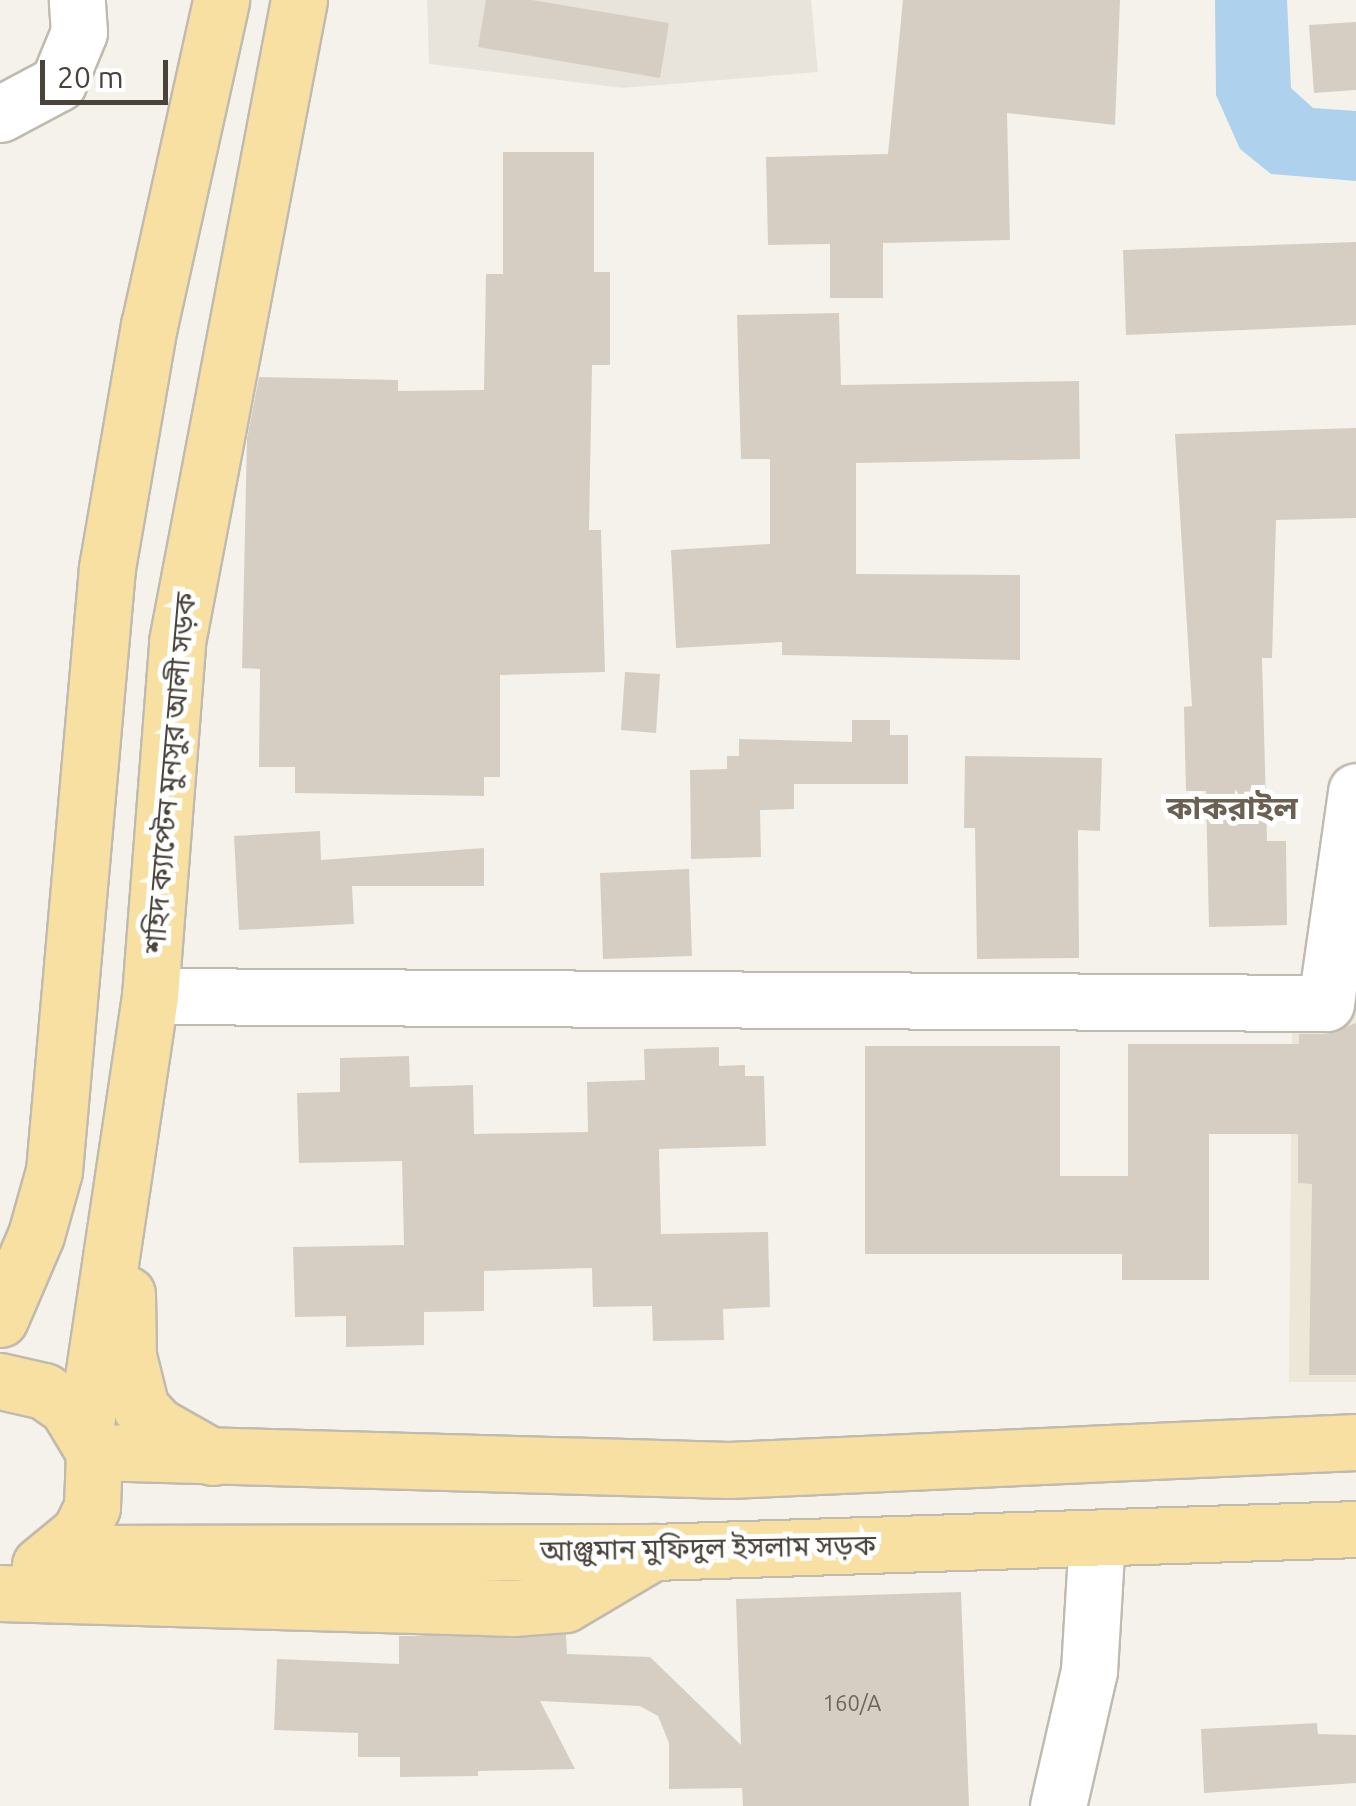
<!DOCTYPE html>
<html>
<head>
<meta charset="utf-8">
<style>
	body { margin:0 }
	#map { position:relative; width:1356px; height:1806px; overflow:hidden; background:#f5f2ec; font-family:Ubuntu,"Noto Sans Bengali",sans-serif }
	div>[style] { position:absolute }
	.residential>* { inset:0; background:#e9e4db }
	.education>* { inset:0; background:#ede7d7 }
	.water>* { inset:0; background:#aed2ed }
	.building>* { inset:0; background:#d6cec2 }
	.roads { filter:drop-shadow(2px 0 #c0baaf) drop-shadow(-2px 0 #c0baaf) drop-shadow(0 2px #c0baaf) drop-shadow(0 -2px #c0baaf) }
	.minor>* { height:55px; margin:-27.5px; padding:0 27.5px; transform-origin:27.5px; border-radius:27.5px; background:#fff }
	.major>* { height:55px; margin:-27.5px; padding:0 27.5px; transform-origin:27.5px; border-radius:27.5px; background:#f8e0a2 }
	span { translate:-50% -50%; white-space:nowrap; text-align:center; line-height:1.15; -webkit-text-stroke:10px #fff; paint-order:stroke }
	.number-label { font-size:22px; color:#6c665c }
	.number-label span { -webkit-text-stroke-width:0 }
	.street-label { font-size:28px; color:#49433a }
	.quarter-label { font-size:32px; color:#6b6152; font-weight:700 }
	.scale { position:absolute; left:40px; top:60px; width:128px; height:45px; box-sizing:border-box; border:5px solid #49433a; border-top:0; padding-left:12px; font-size:30px; line-height:35px; white-space:nowrap; color:#49433a; -webkit-text-stroke:8px #fff; paint-order:stroke }
</style>
</head>
<body>
<div id="map">
	<div class="residential">
		<i style="clip-path:polygon(427px 0,811px 0,818px 72px,622px 88px,429px 64px)"></i>
	</div>
	<div class="education">
		<i style="clip-path:polygon(1356px 911px,1356px 1382px,1289px 1382px,1292px 1014px)"></i>
	</div>
	<div class="water">
		<i style="clip-path:polygon(1215px 0,1287px 0,1291px 88px,1313px 108px,1356px 111px,1356px 181px,1271px 174px,1240px 149px,1216px 95px)"></i>
	</div>
	<div class="building">
		<i style="clip-path:polygon(486px 0,532px 0,669px 23px,660px 78px,478px 47px)"></i>
		<i style="clip-path:polygon(903px 0,1120px 0,1115px 125px,1007px 113px,1010px 240px,883px 243px,883px 298px,830px 298px,830px 244px,768px 245px,766px 157px,888px 154px)"></i>
		<i style="clip-path:polygon(1356px 22px,1356px 90px,1314px 93px,1309px 25px)"></i>
		<i style="clip-path:polygon(503px 152px,594px 152px,594px 272px,610px 272px,610px 365px,592px 365px,589px 530px,601px 530px,605px 672px,500px 675px,500px 777px,484px 777px,484px 796px,295px 793px,295px 767px,259px 767px,260px 669px,242px 668px,247px 439px,259px 377px,398px 380px,398px 391px,484px 390px,486px 274px,503px 274px)"></i>
		<i style="clip-path:polygon(1356px 242px,1356px 325px,1126px 335px,1123px 250px)"></i>
		<i style="clip-path:polygon(839px 313px,841px 385px,1079px 381px,1080px 459px,856px 463px,856px 574px,1020px 575px,1020px 660px,782px 655px,782px 642px,676px 648px,671px 550px,770px 544px,770px 459px,741px 459px,737px 315px)"></i>
		<i style="clip-path:polygon(1356px 428px,1356px 518px,1276px 520px,1272px 658px,1262px 658px,1267px 841px,1286px 841px,1287px 925px,1209px 927px,1206px 791px,1186px 791px,1184px 707px,1192px 706px,1175px 434px)"></i>
		<i style="clip-path:polygon(625px 672px,660px 674px,656px 733px,621px 730px)"></i>
		<i style="clip-path:polygon(852px 720px,890px 720px,890px 735px,908px 735px,908px 784px,794px 784px,794px 809px,760px 810px,761px 857px,691px 859px,690px 770px,727px 769px,727px 756px,739px 756px,739px 739px,852px 742px)"></i>
		<i style="clip-path:polygon(965px 756px,1102px 758px,1100px 831px,1078px 830px,1079px 958px,977px 959px,975px 828px,964px 828px)"></i>
		<i style="clip-path:polygon(320px 831px,321px 860px,484px 848px,484px 886px,352px 886px,354px 924px,239px 930px,234px 836px)"></i>
		<i style="clip-path:polygon(689px 869px,692px 956px,603px 959px,600px 873px)"></i>
		<i style="clip-path:polygon(1356px 1023px,1356px 1375px,1309px 1375px,1312px 1184px,1298px 1183px,1298px 1134px,1209px 1134px,1209px 1280px,1122px 1280px,1122px 1254px,865px 1254px,865px 1046px,1060px 1046px,1060px 1176px,1128px 1176px,1128px 1044px,1299px 1044px,1299px 1034px,1327px 1034px)"></i>
		<i style="clip-path:polygon(719px 1047px,719px 1066px,745px 1065px,745px 1076px,764px 1076px,766px 1146px,659px 1149px,661px 1234px,768px 1232px,770px 1307px,723px 1309px,724px 1340px,653px 1341px,652px 1306px,593px 1307px,592px 1268px,484px 1271px,484px 1311px,424px 1312px,424px 1345px,346px 1347px,346px 1316px,295px 1317px,293px 1247px,404px 1245px,402px 1161px,299px 1163px,297px 1093px,340px 1092px,340px 1058px,409px 1056px,410px 1087px,473px 1085px,474px 1134px,588px 1132px,587px 1082px,645px 1080px,644px 1049px)"></i>
		<i style="clip-path:polygon(961px 1592px,969px 1806px,743px 1806px,742px 1788px,669px 1789px,669px 1743px,658px 1716px,640px 1706px,540px 1701px,575px 1769px,478px 1771px,478px 1776px,400px 1777px,400px 1757px,358px 1757px,358px 1733px,274px 1730px,277px 1659px,399px 1664px,399px 1636px,566px 1635px,567px 1654px,650px 1657px,741px 1745px,736px 1599px)"></i>
		<i style="clip-path:polygon(1317px 1723px,1318px 1734px,1356px 1735px,1356px 1783px,1204px 1793px,1201px 1729px)"></i>
	</div>
	<div class="roads">
		<div class="minor">
			<i style="left:0;top:114px;width:66px;rotate:-28.1deg"></i>
			<i style="left:58px;top:83px;width:55px;rotate:-67.6deg"></i>
			<i style="left:79px;top:32px;width:32px;rotate:-94deg"></i>
			<i style="left:150px;top:996px;width:1176px;rotate:0.34deg"></i>
			<i style="left:1326px;top:1003px;width:214px;rotate:-81.9deg"></i>
			<i style="left:1058px;top:1806px;width:139px;rotate:-77.1deg"></i>
			<i style="left:1089px;top:1671px;width:133px;rotate:-86.6deg"></i>
		</div>
		<div class="major">
			<i style="left:127px;top:1294px;width:62px;rotate:89.1deg"></i>
			<i style="left:128px;top:1356px;width:54px;rotate:76deg"></i>
			<i style="left:141px;top:1408px;width:25px;rotate:47deg"></i>
			<i style="left:158px;top:1426px;width:63px;rotate:29.4deg"></i>
			<i style="left:0;top:1319px;width:91px;rotate:-66.8deg"></i>
			<i style="left:36px;top:1235px;width:66px;rotate:-74.3deg"></i>
			<i style="left:54px;top:1171px;width:605px;rotate:-84.98deg"></i>
			<i style="left:107px;top:568px;width:246px;rotate:-80.2deg"></i>
			<i style="left:149px;top:326px;width:334px;rotate:-77.5deg"></i>
			<i style="left:0;top:1381px;width:45px;rotate:12.8deg"></i>
			<i style="left:44px;top:1391px;width:28px;rotate:35deg"></i>
			<i style="left:67px;top:1407px;width:52px;rotate:59deg"></i>
			<i style="left:94px;top:1452px;width:55px;rotate:92.1deg"></i>
			<i style="left:92px;top:1507px;width:28px;rotate:116deg"></i>
			<i style="left:80px;top:1532px;width:52px;rotate:140.5deg"></i>
			<i style="left:85px;top:1431px;width:440px;rotate:-81.5deg"></i>
			<i style="left:150px;top:996px;width:355px;rotate:-85.6deg"></i>
			<i style="left:177px;top:642px;width:653px;rotate:-79.24deg"></i>
			<i style="left:94px;top:1452px;width:635px;rotate:1.62deg"></i>
			<i style="left:729px;top:1470px;width:628px;rotate:-2.56deg"></i>
			<i style="left:61px;top:1553px;width:592px;rotate:-0.1deg"></i>
			<i style="left:653px;top:1552px;width:703px;rotate:-1.87deg"></i>
			<i style="left:0;top:1593px;width:513px;rotate:1.67deg"></i>
			<i style="left:513px;top:1608px;width:52px;rotate:-4.4deg"></i>
			<i style="left:565px;top:1604px;width:102px;rotate:-30.6deg"></i>
		</div>
	</div>
	<div class="number-label">
		<span style="left:852px;top:1703px">160/A</span>
	</div>
	<div class="street-label">
		<span style="left:170px;top:773px;rotate:-85deg">শহিদ ক্যাপ্টেন মুনসুর আলী সড়ক</span>
		<span style="left:708px;top:1548px;rotate:-1deg">আঞ্জুমান মুফিদুল ইসলাম সড়ক</span>
	</div>
	<div class="quarter-label">
		<span style="left:1232px;top:807px">কাকরাইল</span>
	</div>
	<div class="scale">20 m</div>
</div>
</body>
</html>
